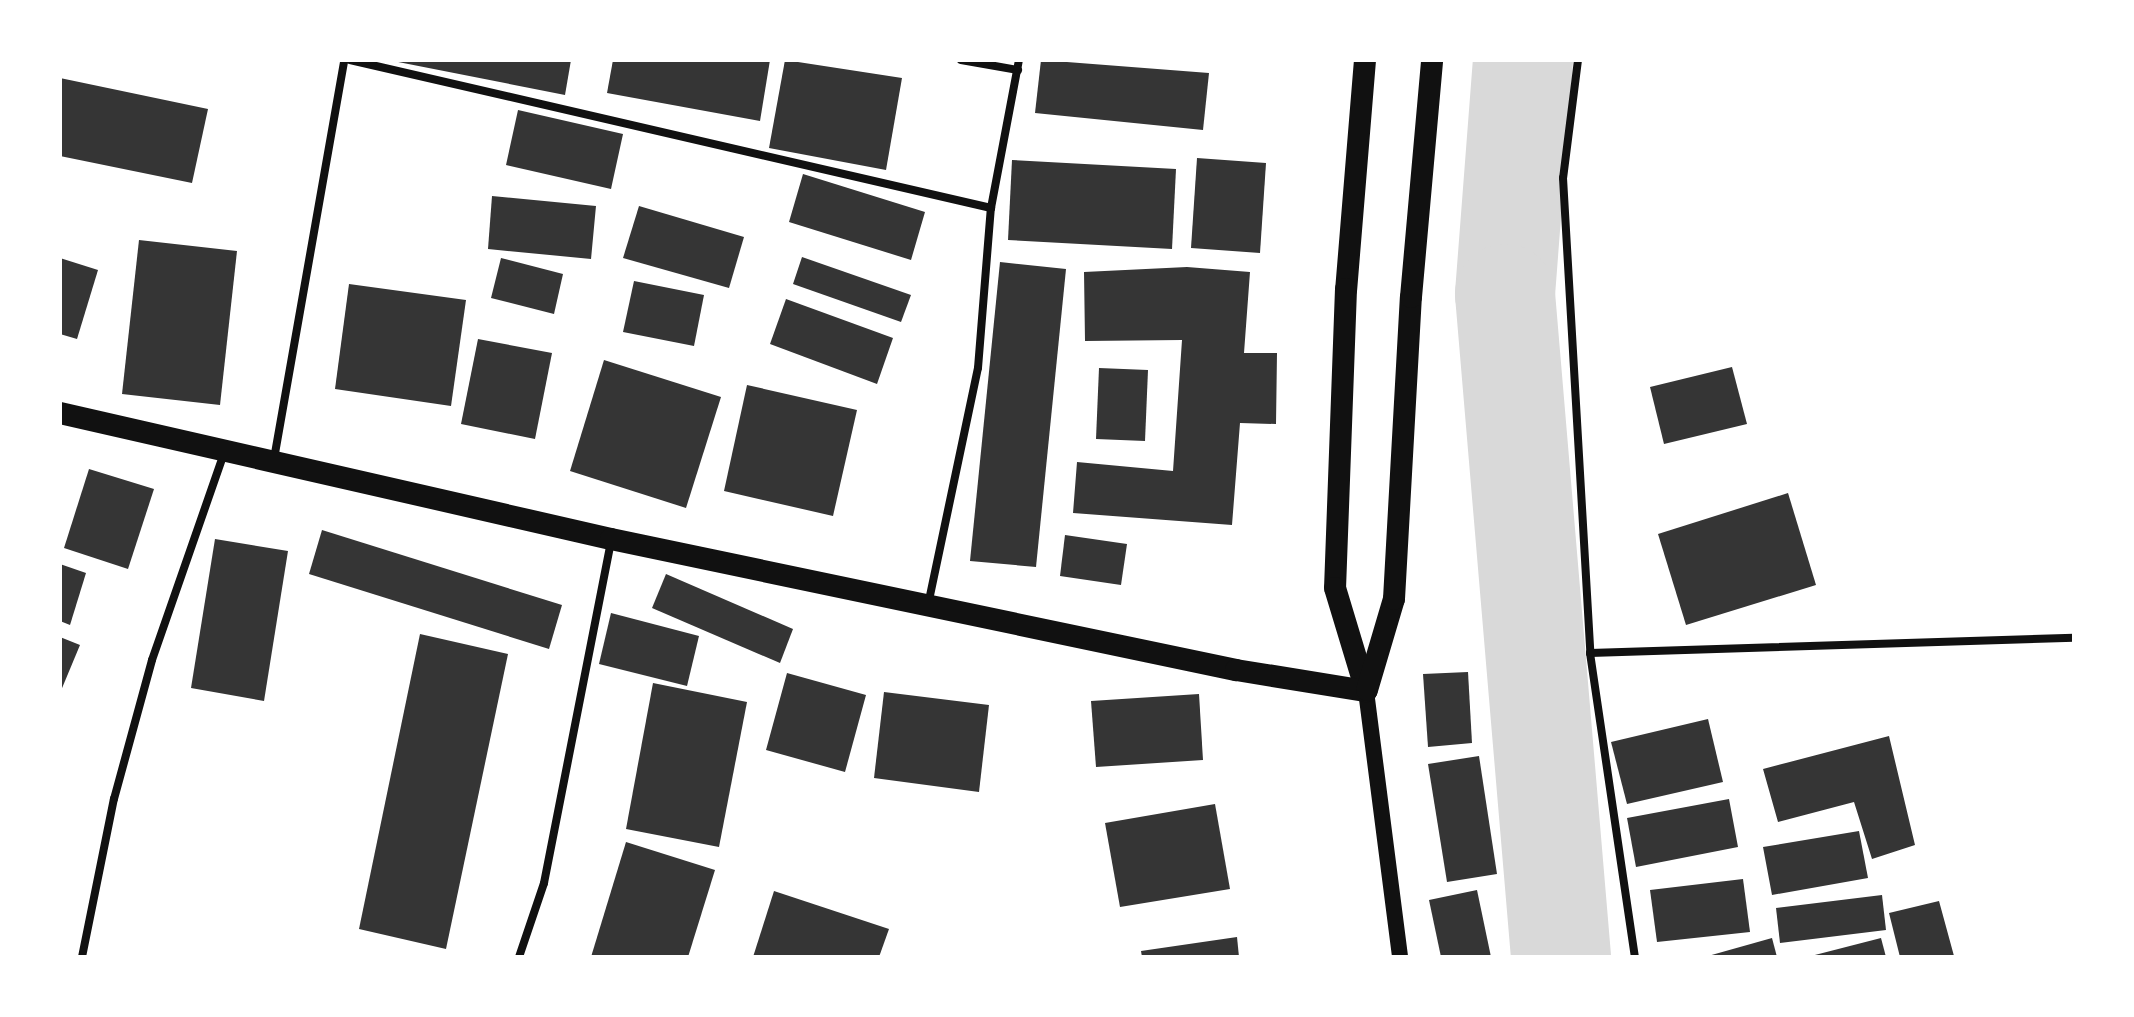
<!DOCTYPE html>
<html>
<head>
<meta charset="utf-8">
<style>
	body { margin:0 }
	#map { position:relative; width:2134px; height:1017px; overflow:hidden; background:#fff; font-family:"Fira Sans",sans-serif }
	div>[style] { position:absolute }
	.river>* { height:100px; margin:-50px; padding:0 50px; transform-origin:50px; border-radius:50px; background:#d9d9d9 }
	.building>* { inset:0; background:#353535 }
	.minor>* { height:8px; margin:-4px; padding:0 4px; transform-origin:4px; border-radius:4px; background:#111 }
	.secondary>* { height:16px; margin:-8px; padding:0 8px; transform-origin:8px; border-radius:8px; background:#111 }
	.trunk>* { height:22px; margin:-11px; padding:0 11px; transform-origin:11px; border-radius:11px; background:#111 }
	span { translate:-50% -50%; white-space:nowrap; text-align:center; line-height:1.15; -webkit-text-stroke:6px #fff; paint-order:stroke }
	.frame { position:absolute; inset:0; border:62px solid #fff; pointer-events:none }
</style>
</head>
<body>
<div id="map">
	<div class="river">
		<i style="left:1523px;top:60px;width:235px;rotate:94.4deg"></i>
		<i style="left:1505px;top:294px;width:665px;rotate:85.17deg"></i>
	</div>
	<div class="building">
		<i style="clip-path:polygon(388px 60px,571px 60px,565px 95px)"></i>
		<i style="clip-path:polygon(613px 60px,770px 60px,760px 121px,607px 93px)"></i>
		<i style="clip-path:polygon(785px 60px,902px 78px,886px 170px,769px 148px)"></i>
		<i style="clip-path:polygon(1041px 60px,1209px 73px,1203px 130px,1035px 113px)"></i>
		<i style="clip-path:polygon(60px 78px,208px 109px,192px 183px,60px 156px)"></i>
		<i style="clip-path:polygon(518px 110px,623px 134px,611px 189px,506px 165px)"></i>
		<i style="clip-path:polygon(1197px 158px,1266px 163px,1260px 253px,1191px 248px)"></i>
		<i style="clip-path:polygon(1012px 160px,1176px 169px,1172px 249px,1008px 240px)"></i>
		<i style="clip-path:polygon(803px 174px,925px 212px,911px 260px,789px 222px)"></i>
		<i style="clip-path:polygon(492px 196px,596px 206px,591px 259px,488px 249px)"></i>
		<i style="clip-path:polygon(639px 206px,744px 237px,729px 288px,623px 258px)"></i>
		<i style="clip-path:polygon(139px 240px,237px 251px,220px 405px,122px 394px)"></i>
		<i style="clip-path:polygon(802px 257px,911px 295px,901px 322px,793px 284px)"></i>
		<i style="clip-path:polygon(60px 258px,98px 270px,77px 339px,60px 334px)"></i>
		<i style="clip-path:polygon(501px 258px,563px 274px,554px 314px,491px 298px)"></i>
		<i style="clip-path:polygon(1000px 262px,1066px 269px,1036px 567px,970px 561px)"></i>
		<i style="clip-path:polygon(1187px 267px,1250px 272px,1244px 353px,1277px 353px,1276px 424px,1240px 423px,1232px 525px,1073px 513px,1077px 462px,1173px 471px,1182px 340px,1085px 341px,1084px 272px)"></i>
		<i style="clip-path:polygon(634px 281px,704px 295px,694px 346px,623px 332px)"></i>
		<i style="clip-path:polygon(349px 284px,466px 300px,451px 406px,335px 389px)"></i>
		<i style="clip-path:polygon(786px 299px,893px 338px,877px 384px,770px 344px)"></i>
		<i style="clip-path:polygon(478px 339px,552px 353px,535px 439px,461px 424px)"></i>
		<i style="clip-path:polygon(604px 360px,721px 397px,686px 508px,570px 471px)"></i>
		<i style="clip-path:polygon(1732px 367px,1747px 424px,1664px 444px,1650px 387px)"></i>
		<i style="clip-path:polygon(1099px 368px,1148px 370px,1145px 441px,1096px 439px)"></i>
		<i style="clip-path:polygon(747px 385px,857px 410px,833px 516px,724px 491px)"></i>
		<i style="clip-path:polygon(89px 469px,154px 489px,128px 569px,64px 548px)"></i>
		<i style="clip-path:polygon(1788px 493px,1816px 585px,1686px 625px,1658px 534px)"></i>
		<i style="clip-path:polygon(322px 530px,562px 605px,549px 649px,309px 574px)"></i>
		<i style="clip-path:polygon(1065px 535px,1127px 544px,1121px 585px,1060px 576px)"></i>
		<i style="clip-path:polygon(215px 539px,288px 551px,264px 701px,191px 688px)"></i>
		<i style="clip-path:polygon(60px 564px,86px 573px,70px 625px,60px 621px)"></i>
		<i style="clip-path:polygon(666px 574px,793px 629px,780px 663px,652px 608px)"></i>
		<i style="clip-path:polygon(611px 613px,699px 636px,687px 686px,599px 664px)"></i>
		<i style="clip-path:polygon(420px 634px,508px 654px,446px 949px,359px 929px)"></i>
		<i style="clip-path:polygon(60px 637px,80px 645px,60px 693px)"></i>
		<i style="clip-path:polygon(1468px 672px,1472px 743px,1428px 747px,1423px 674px)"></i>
		<i style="clip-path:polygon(787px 673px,866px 695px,845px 772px,766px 750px)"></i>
		<i style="clip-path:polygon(653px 683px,747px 702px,719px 847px,626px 829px)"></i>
		<i style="clip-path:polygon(884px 692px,989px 705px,979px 792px,874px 778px)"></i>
		<i style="clip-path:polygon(1199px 694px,1203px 760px,1096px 767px,1091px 701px)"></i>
		<i style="clip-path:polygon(1708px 719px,1723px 782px,1627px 804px,1611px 742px)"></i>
		<i style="clip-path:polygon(1889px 736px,1915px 845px,1872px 859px,1854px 802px,1778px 822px,1763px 769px)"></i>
		<i style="clip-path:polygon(1479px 756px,1497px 874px,1447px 882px,1428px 764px)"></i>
		<i style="clip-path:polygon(1729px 799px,1738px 847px,1636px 867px,1627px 818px)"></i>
		<i style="clip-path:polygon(1215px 804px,1230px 889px,1120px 907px,1105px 823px)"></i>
		<i style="clip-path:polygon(1859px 831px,1868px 878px,1772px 895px,1763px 847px)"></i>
		<i style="clip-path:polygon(626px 842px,715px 870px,688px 957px,591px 957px)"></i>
		<i style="clip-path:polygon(1743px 879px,1750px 932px,1657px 942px,1650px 890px)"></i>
		<i style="clip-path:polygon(1477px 890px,1491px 957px,1441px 957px,1429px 900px)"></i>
		<i style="clip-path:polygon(774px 891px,889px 929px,879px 957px,753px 957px)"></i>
		<i style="clip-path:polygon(1882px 895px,1886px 930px,1780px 943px,1776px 908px)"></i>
		<i style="clip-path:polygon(1939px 901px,1954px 956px,1900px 957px,1889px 913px)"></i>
		<i style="clip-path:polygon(1237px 937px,1239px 957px,1142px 957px,1141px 951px)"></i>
		<i style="clip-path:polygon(1772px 938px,1777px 957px,1708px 957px,1708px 956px)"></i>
		<i style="clip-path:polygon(1881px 938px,1886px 957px,1811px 957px,1811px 956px)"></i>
	</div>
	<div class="minor">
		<i style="left:350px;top:60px;width:658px;rotate:13deg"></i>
		<i style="left:961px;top:60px;width:58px;rotate:10deg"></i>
		<i style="left:1578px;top:60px;width:119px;rotate:97.2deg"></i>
		<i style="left:1563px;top:178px;width:476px;rotate:86.7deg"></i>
		<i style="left:1590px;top:653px;width:307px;rotate:81.6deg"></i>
		<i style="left:274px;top:459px;width:405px;rotate:-80deg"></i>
		<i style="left:928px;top:605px;width:242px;rotate:-78.1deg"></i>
		<i style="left:978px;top:368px;width:161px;rotate:-85.4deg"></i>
		<i style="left:991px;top:208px;width:151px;rotate:-79.3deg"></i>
		<i style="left:1590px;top:653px;width:484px;rotate:-1.8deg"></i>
		<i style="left:82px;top:957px;width:161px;rotate:-78.6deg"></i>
		<i style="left:114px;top:799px;width:144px;rotate:-74.7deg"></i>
		<i style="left:152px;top:660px;width:219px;rotate:-70.8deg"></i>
		<i style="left:519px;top:957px;width:78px;rotate:-71.3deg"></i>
		<i style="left:544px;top:883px;width:349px;rotate:-78.9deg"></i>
	</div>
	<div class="secondary">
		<i style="left:1366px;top:691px;width:268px;rotate:82.7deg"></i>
	</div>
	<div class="trunk">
		<i style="left:1365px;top:60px;width:230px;rotate:94.7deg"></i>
		<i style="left:1346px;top:289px;width:299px;rotate:92.1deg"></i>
		<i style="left:1335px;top:588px;width:108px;rotate:73.2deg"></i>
		<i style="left:60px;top:413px;width:565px;rotate:12.88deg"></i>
		<i style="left:611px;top:539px;width:639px;rotate:11.84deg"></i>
		<i style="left:1236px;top:670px;width:132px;rotate:9.2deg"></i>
		<i style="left:1367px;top:690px;width:95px;rotate:-73.5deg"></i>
		<i style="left:1394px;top:599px;width:302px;rotate:-86.8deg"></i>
		<i style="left:1411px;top:297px;width:238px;rotate:-84.9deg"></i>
	</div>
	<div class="frame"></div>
</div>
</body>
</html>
